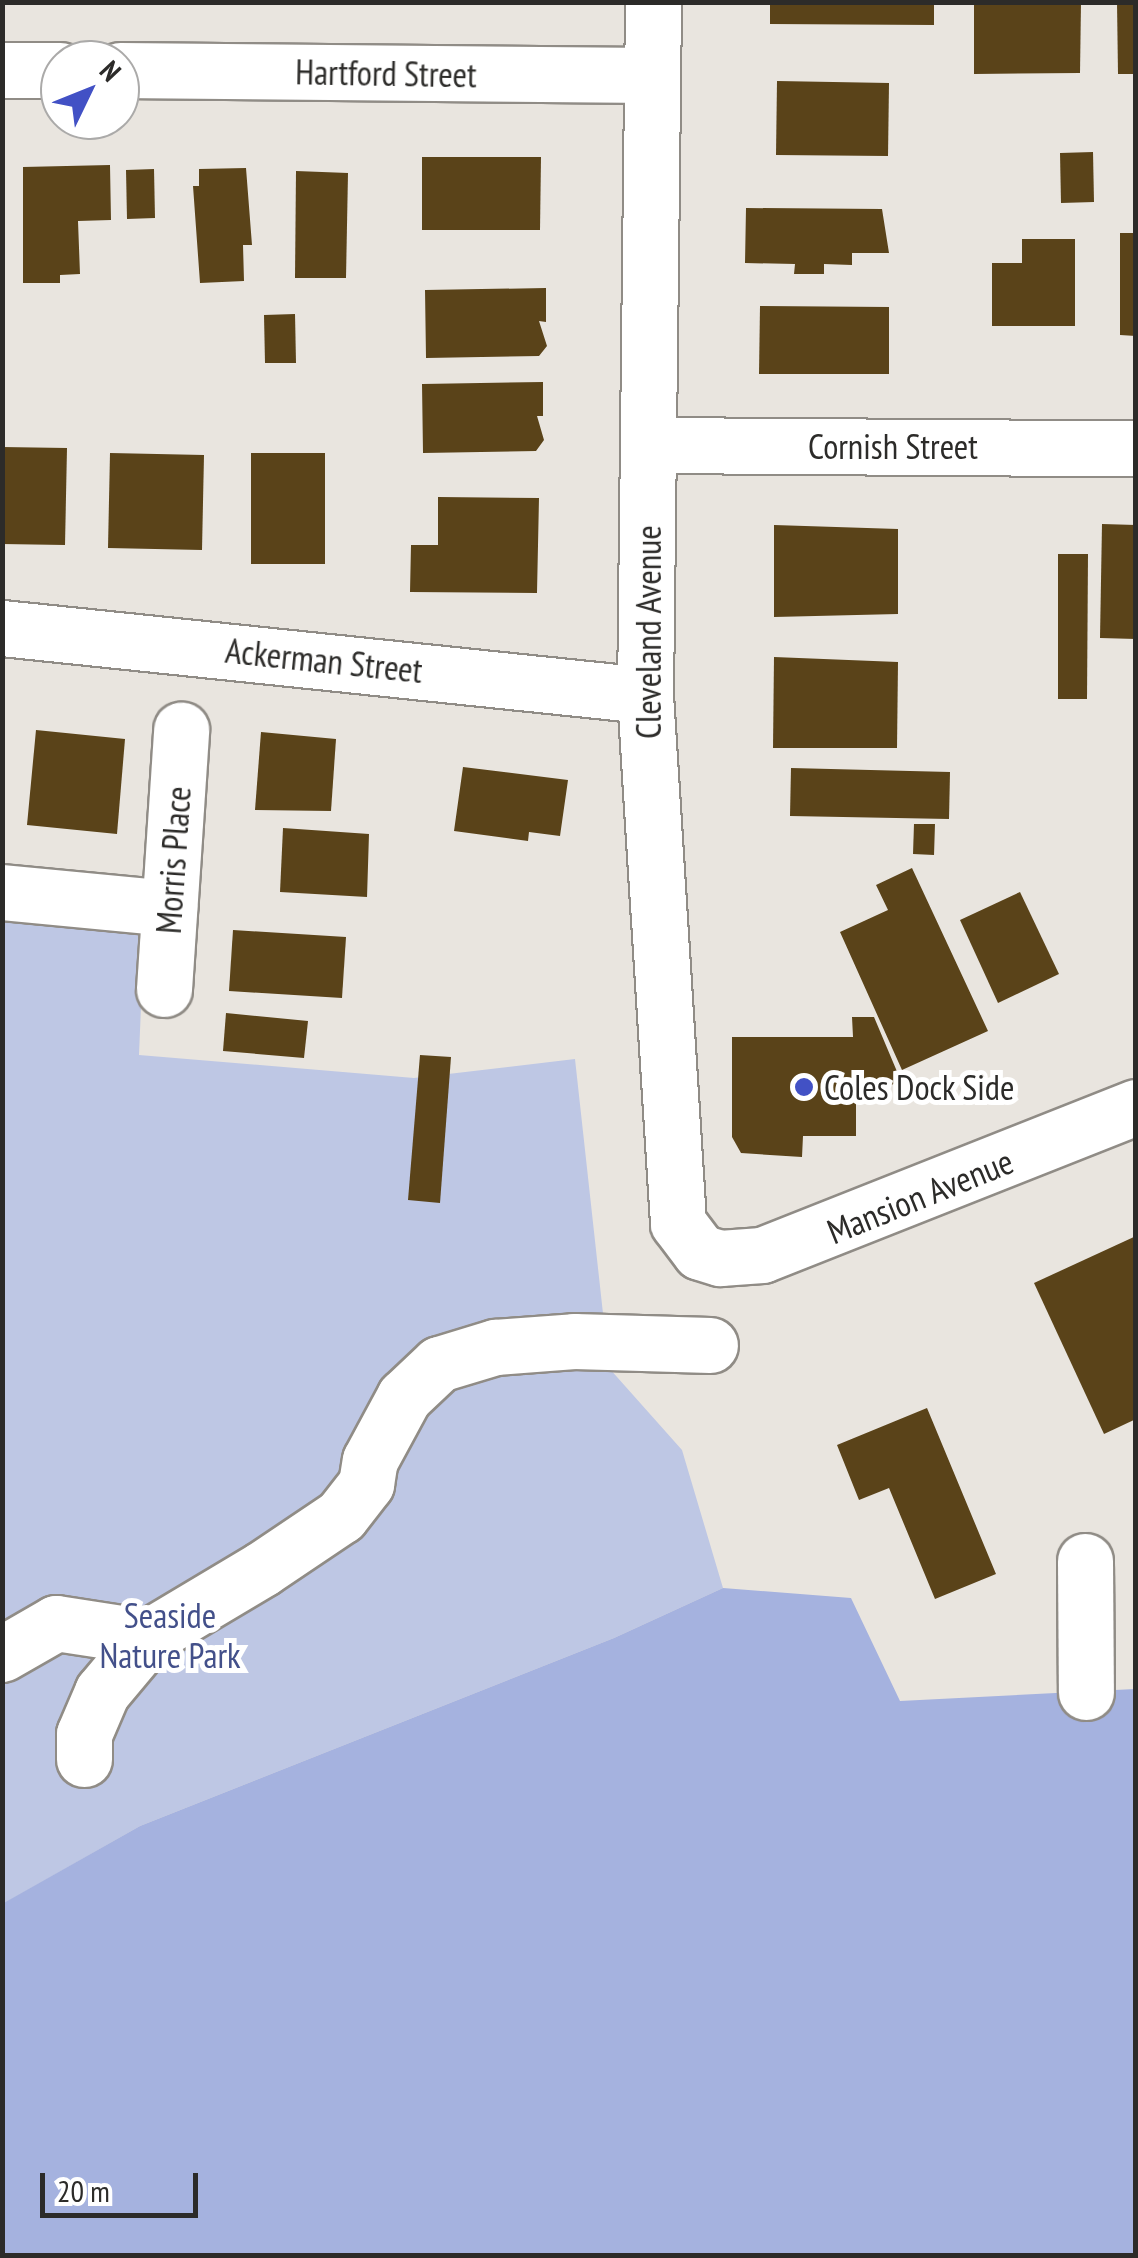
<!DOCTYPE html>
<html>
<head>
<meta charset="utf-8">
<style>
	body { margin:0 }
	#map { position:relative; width:1138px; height:2258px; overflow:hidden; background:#e9e5df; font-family:"PT Sans Narrow",sans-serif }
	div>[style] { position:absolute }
	.green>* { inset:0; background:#bec7e4 }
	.water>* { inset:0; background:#a5b2df }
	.building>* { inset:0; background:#5a4319 }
	.roads { filter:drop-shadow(2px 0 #908c86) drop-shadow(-2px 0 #908c86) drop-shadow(0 2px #908c86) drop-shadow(0 -2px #908c86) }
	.minor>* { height:55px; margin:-27.5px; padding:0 27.5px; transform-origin:27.5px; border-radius:27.5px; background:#fff }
	.dots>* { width:28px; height:28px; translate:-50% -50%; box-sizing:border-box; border:5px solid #fff; border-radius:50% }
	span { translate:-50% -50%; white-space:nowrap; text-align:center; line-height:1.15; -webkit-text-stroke:10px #fff; paint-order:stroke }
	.street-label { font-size:35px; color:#2c2b29 }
	.poi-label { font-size:35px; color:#2c2b29 }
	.left { translate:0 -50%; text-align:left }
	.park-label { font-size:35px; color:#43508a }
	.frame { position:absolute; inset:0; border:5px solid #2c2b29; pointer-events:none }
	.north { position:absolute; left:40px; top:40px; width:100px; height:100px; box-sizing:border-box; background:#fff; border:2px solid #abaaa9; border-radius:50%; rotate:47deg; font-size:28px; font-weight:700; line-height:40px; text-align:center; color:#2c2b29 }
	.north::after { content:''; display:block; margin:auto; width:35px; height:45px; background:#4251c5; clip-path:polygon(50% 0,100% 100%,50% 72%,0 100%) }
	.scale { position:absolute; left:40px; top:2173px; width:158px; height:45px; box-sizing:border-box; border:5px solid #2c2b29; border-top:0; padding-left:12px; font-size:30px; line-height:35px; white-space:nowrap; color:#2c2b29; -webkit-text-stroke:8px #fff; paint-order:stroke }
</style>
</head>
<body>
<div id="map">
	<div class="green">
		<i style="clip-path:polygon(2px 922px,144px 934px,139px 1055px,414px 1078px,575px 1059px,609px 1368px,682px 1450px,723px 1588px,614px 1638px,140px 1826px,3px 1904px)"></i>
	</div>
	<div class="water">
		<i style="clip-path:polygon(723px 1588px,851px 1598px,900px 1701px,1135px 1689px,1135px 2255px,3px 2255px,2px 1904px,140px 1826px,614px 1638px)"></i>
	</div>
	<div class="building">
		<i style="clip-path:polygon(770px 2px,934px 2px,934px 25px,770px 24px)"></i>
		<i style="clip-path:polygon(974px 2px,1081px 2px,1080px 73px,974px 74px)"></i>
		<i style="clip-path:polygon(1117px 2px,1136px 2px,1136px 74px,1118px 74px)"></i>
		<i style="clip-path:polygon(777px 81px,889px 83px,888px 156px,776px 155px)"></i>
		<i style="clip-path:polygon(1093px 152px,1094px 202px,1061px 203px,1060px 153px)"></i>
		<i style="clip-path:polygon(422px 157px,541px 157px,540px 230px,422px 230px)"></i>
		<i style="clip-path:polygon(110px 165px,111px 220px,78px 221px,80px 274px,60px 275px,60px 283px,23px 283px,23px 167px)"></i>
		<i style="clip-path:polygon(246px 168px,252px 245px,243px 245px,244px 281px,200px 283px,193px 186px,199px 186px,199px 169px)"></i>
		<i style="clip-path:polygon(154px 169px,155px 218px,127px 219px,126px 170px)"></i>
		<i style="clip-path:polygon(296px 171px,348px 173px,346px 278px,295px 278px)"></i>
		<i style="clip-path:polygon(746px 208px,882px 209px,889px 253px,852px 253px,852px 265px,824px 264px,824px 274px,794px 274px,795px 264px,745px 263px)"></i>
		<i style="clip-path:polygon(1120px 233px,1136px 233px,1136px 336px,1120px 335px)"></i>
		<i style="clip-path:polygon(1022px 239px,1075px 239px,1075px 326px,992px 326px,992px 263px,1022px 263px)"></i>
		<i style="clip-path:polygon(546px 288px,546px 322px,539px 321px,547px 346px,539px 356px,426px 358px,425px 290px)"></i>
		<i style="clip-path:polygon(760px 306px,889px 307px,889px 374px,759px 374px)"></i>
		<i style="clip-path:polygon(295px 314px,296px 363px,265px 363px,264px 315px)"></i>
		<i style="clip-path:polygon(543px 382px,543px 416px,537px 416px,544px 440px,536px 451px,423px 453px,422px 384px)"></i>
		<i style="clip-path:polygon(2px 447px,67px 448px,65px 545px,2px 544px)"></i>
		<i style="clip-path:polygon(110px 453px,204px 455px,202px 550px,108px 548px)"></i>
		<i style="clip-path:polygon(251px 453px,325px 453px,325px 564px,251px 564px)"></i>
		<i style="clip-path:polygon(438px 497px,539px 498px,537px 593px,410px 592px,411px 545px,438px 545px)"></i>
		<i style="clip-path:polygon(1102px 524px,1136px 525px,1136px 639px,1100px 638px)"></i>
		<i style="clip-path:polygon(774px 525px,898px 529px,898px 614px,774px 617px)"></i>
		<i style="clip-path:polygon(1058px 554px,1088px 554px,1087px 699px,1058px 699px)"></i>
		<i style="clip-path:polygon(774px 657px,898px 662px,897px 748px,773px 748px)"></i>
		<i style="clip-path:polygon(36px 730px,125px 739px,117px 834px,27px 825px)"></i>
		<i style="clip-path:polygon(261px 732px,336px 739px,331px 811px,255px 810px)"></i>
		<i style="clip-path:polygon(463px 767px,568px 780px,560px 836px,529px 832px,528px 841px,454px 831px)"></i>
		<i style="clip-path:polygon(791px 768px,950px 772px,949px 819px,790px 816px)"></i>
		<i style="clip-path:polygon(914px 824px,935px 824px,934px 855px,913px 854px)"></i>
		<i style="clip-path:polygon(283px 828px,369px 834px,367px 897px,280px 892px)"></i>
		<i style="clip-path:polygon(912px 868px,988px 1031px,902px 1070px,840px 932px,888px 910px,876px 885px)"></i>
		<i style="clip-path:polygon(1020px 892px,1059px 974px,998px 1003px,960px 920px)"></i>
		<i style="clip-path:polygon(233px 930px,346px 937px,342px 998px,229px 991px)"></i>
		<i style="clip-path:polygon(226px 1013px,308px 1021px,304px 1058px,223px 1051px)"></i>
		<i style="clip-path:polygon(852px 1017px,874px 1017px,901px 1081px,856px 1099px,856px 1136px,803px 1136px,802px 1157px,741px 1153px,732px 1137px,732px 1037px,853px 1037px)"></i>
		<i style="clip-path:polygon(420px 1055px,451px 1057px,440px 1203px,408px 1200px)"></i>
		<i style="clip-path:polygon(1136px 1236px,1136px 1419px,1104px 1434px,1034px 1283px)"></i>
		<i style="clip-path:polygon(927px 1408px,996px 1574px,935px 1599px,889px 1488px,859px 1500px,837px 1445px)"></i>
	</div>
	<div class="roads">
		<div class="minor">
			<i style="left:653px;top:2px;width:693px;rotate:90.66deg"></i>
			<i style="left:645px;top:695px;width:529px;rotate:86.42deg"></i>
			<i style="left:678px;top:1223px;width:36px;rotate:53deg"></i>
			<i style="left:700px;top:1252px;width:21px;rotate:17deg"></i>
			<i style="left:720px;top:1258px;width:42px;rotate:-4.1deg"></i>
			<i style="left:762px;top:1255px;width:402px;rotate:-21.6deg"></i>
			<i style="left:2px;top:70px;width:58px"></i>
			<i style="left:120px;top:70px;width:532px;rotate:0.54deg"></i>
			<i style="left:650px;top:445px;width:486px;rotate:0.4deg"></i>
			<i style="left:2px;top:628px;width:646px;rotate:5.95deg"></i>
			<i style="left:2px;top:892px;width:168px;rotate:5.5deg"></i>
			<i style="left:164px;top:989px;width:260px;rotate:-86.2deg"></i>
			<i style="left:1085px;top:1561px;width:131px;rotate:89.6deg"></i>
			<i style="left:2px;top:1654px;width:62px;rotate:-29.9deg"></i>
			<i style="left:56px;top:1623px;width:93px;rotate:8.7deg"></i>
			<i style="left:148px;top:1637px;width:133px;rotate:-30.8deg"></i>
			<i style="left:262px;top:1569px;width:95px;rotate:-33.9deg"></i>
			<i style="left:341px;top:1516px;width:41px;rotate:-52deg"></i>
			<i style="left:366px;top:1484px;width:24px;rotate:-81deg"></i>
			<i style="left:370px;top:1460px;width:72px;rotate:-61.6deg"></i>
			<i style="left:404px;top:1397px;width:48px;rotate:-43.3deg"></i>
			<i style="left:439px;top:1364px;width:59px;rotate:-16.9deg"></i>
			<i style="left:495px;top:1347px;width:79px;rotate:-4.3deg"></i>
			<i style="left:574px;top:1341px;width:136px;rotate:1.7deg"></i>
			<i style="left:84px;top:1759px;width:25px;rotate:-90deg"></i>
			<i style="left:84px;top:1734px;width:46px;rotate:-66.8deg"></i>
			<i style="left:102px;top:1692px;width:72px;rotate:-50.1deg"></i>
		</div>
	</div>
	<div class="dots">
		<i style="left:804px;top:1087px;background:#4251c5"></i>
	</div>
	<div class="street-label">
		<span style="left:386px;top:73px;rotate:1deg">Hartford Street</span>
		<span style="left:893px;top:446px">Cornish Street</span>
		<span style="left:648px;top:632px;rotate:-90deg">Cleveland Avenue</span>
		<span style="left:324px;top:660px;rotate:6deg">Ackerman Street</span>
		<span style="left:173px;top:860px;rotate:-86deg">Morris Place</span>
		<span style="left:920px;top:1196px;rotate:-22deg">Mansion Avenue</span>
	</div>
	<div class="poi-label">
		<span class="left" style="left:824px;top:1087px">Coles Dock Side</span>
	</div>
	<div class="park-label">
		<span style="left:170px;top:1635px">Seaside<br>Nature Park</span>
	</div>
	<div class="frame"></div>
	<div class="north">N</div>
	<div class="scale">20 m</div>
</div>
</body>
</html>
